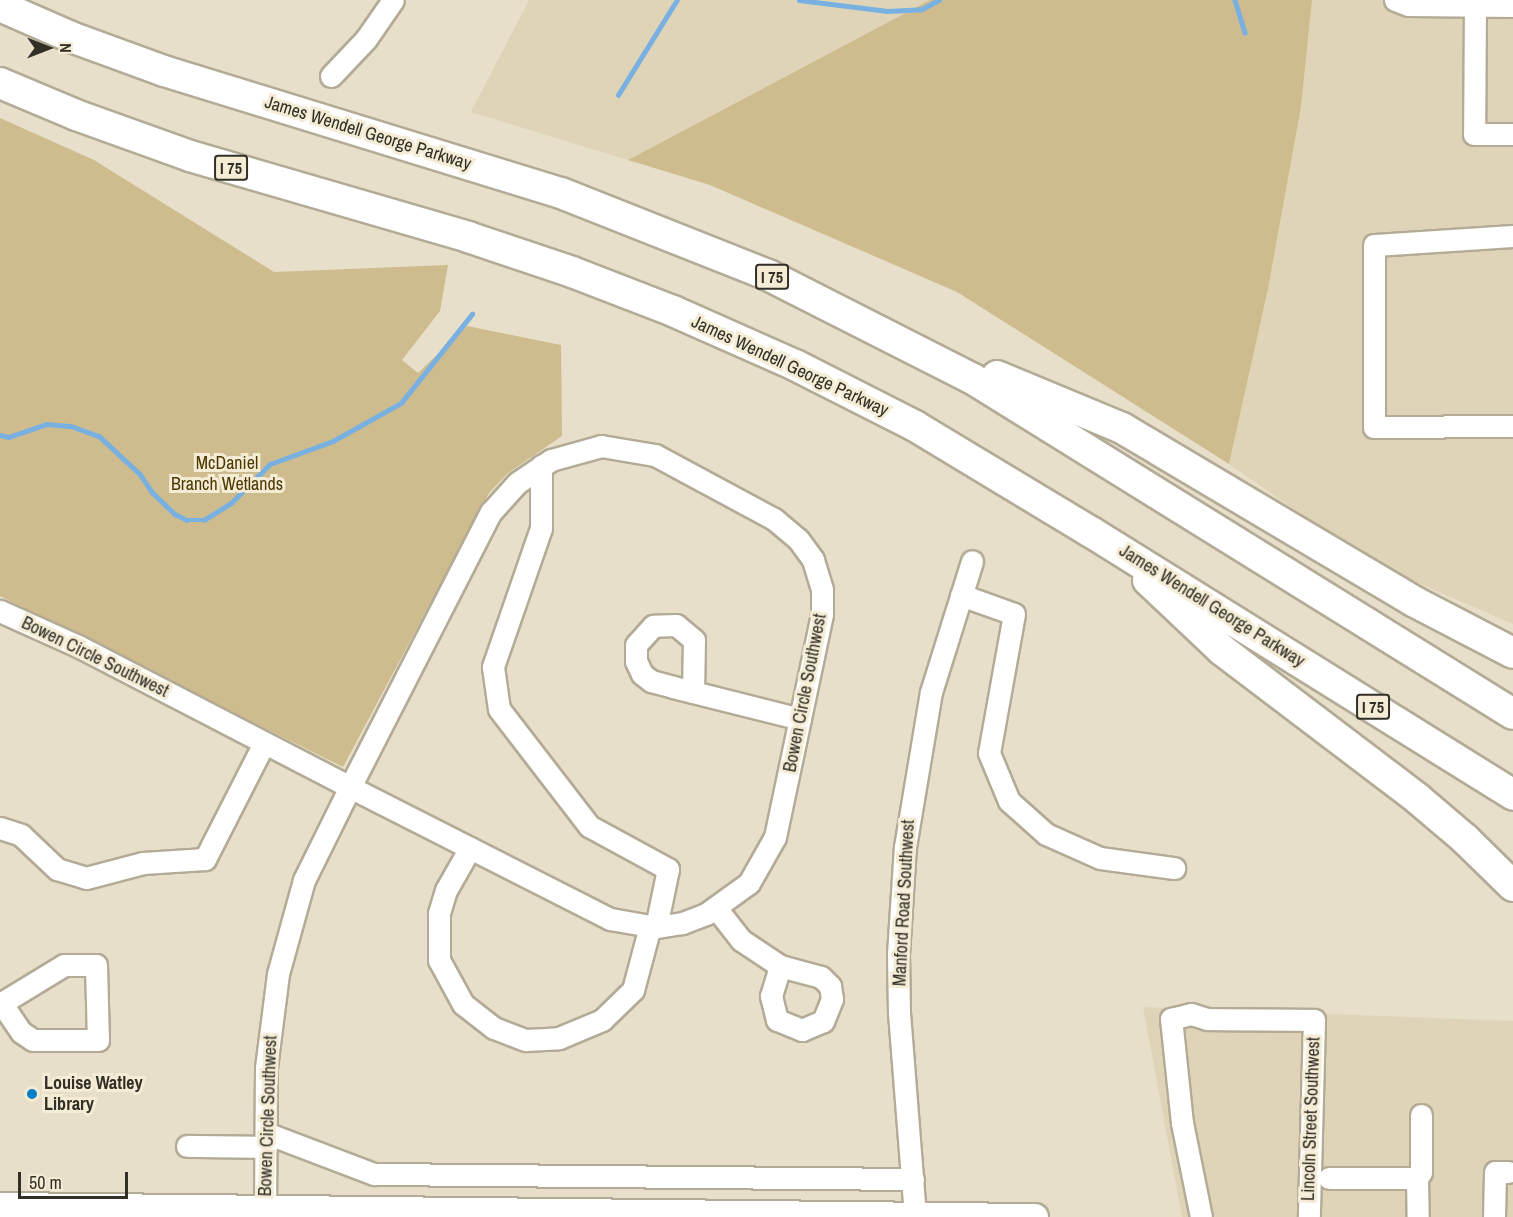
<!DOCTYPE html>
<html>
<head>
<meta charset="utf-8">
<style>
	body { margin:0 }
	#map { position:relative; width:1513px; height:1217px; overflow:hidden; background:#e7dfc9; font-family:"Archivo Narrow",sans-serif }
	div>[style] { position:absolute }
	.built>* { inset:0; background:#dfd4b7 }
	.green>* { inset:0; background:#cfbc8e }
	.stream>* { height:4.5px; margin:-2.25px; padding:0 2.25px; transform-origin:2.25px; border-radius:2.25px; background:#78b1e1 }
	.roads { filter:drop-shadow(2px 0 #b3ab96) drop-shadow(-2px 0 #b3ab96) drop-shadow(0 2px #b3ab96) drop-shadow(0 -2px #b3ab96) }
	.minor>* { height:21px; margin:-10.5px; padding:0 10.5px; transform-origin:10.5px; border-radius:10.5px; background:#fff }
	.major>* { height:26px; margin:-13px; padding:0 13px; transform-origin:13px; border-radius:13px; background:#fff }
	.highway>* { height:30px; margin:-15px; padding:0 15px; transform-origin:15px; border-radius:15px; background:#fff }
	.dots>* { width:16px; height:16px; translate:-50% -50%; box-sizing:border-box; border:3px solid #f5ecd6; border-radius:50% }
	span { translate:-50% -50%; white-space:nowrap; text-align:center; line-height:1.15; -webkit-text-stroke:6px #f5ecd6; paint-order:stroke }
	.shield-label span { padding:2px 4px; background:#f5ecd6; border:2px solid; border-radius:4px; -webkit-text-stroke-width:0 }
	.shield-label { font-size:16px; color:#322f27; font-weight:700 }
	.street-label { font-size:18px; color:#322f27 }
	.park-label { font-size:18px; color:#4b3900 }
	.poi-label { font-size:18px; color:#322f27; font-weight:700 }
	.left { translate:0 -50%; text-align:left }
	.north { position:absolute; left:18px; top:18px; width:60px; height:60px; -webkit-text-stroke:4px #f5ecd6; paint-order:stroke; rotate:90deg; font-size:16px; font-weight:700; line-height:24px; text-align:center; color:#322f27 }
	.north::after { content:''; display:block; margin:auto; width:21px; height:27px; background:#322f27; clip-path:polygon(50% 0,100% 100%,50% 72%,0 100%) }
	.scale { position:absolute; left:18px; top:1172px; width:110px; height:27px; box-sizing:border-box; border:3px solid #322f27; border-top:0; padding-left:8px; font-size:18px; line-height:21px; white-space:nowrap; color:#322f27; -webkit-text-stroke:4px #f5ecd6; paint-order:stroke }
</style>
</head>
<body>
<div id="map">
	<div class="built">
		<i style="clip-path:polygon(529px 0,930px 0,628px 160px,471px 112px)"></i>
		<i style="clip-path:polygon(1312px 0,1513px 0,1513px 624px,1370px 562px,1229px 464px,1268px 289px,1301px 107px)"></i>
		<i style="clip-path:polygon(1143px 1007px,1513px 1021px,1513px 1217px,1182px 1217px)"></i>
	</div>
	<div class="green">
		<i style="clip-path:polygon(930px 0,1312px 0,1301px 107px,1268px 289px,1229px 464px,957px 292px,710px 185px,628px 160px)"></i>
		<i style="clip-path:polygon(0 118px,94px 160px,274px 272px,448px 265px,440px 311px,402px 360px,418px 373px,467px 326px,561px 345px,562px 436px,508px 473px,489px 493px,343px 767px,0 596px)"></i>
	</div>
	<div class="stream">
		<i style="left:799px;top:0;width:89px;rotate:7.1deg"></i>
		<i style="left:887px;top:11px;width:35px;rotate:-3deg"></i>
		<i style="left:922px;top:9px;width:19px;rotate:-28deg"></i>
		<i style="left:1235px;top:0;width:34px;rotate:73deg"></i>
		<i style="left:618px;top:95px;width:112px;rotate:-58.2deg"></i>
		<i style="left:0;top:435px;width:9px;rotate:13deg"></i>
		<i style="left:9px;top:437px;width:39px;rotate:-19deg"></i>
		<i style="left:46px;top:424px;width:25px;rotate:5deg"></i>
		<i style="left:71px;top:426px;width:30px;rotate:20deg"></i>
		<i style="left:99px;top:436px;width:56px;rotate:42.8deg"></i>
		<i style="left:140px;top:474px;width:22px;rotate:56deg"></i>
		<i style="left:152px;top:492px;width:32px;rotate:44deg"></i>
		<i style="left:175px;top:514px;width:13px;rotate:27deg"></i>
		<i style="left:187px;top:520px;width:17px"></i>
		<i style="left:204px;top:520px;width:32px;rotate:-32deg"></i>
		<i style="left:231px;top:503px;width:55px;rotate:-45deg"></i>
		<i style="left:270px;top:464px;width:67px;rotate:-20.1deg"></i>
		<i style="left:333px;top:441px;width:78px;rotate:-29.2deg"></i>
		<i style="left:401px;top:403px;width:114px;rotate:-51.4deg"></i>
	</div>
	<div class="roads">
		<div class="minor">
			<i style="left:1395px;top:0;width:14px;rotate:21deg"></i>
			<i style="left:1408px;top:5px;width:105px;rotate:0.5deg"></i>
			<i style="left:1475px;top:6px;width:128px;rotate:90.4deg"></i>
			<i style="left:1474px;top:134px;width:39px"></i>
			<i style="left:331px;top:76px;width:51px;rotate:-46.6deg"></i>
			<i style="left:366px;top:39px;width:47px;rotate:-55.3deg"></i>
			<i style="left:1513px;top:236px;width:139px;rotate:176.3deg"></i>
			<i style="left:1374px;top:245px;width:182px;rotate:90deg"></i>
			<i style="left:1374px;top:427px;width:139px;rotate:-0.4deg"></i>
			<i style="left:601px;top:446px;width:55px;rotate:9.5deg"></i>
			<i style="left:655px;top:455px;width:135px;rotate:28.3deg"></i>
			<i style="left:774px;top:519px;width:31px;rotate:40deg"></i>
			<i style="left:798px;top:539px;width:26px;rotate:54deg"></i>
			<i style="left:813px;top:560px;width:30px;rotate:73deg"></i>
			<i style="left:822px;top:589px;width:25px;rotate:90deg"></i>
			<i style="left:822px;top:614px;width:228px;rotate:101.9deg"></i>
			<i style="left:775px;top:837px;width:53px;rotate:119.5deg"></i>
			<i style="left:749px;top:883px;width:53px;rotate:144.2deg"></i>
			<i style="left:706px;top:914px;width:26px;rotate:159deg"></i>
			<i style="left:682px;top:923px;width:26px;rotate:171deg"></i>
			<i style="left:656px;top:927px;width:47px;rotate:-170.1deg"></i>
			<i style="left:610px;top:919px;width:292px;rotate:-153.1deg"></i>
			<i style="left:350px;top:787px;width:309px;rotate:-62.9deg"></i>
			<i style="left:491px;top:512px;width:39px;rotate:-48deg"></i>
			<i style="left:517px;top:483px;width:41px;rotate:-34.1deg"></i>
			<i style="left:551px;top:460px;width:52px;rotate:-15.6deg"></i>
			<i style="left:541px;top:466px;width:62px;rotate:90deg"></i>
			<i style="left:541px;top:528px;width:147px;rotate:109.1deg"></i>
			<i style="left:493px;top:667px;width:42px;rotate:81.9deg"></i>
			<i style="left:499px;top:709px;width:148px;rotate:52.4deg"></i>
			<i style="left:589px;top:826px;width:90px;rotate:28.6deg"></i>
			<i style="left:668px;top:869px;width:59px;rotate:101.7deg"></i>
			<i style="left:961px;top:595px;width:56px;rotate:19.7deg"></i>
			<i style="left:1014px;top:614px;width:141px;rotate:100.2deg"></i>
			<i style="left:989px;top:753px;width:52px;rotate:67.4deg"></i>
			<i style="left:1009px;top:801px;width:50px;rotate:41.7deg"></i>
			<i style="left:1046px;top:834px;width:59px;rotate:24deg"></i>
			<i style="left:1100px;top:858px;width:75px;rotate:7.7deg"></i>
			<i style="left:0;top:611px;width:85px;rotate:24.2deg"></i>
			<i style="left:78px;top:646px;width:306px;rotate:27.4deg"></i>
			<i style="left:350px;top:787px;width:104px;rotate:116.3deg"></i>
			<i style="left:304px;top:880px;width:98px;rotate:105.5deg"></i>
			<i style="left:278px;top:974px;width:95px;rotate:97.3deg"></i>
			<i style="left:266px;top:1068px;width:140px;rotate:90.4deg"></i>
			<i style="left:693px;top:692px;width:52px;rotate:-88.9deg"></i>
			<i style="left:694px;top:640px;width:23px;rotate:-140deg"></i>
			<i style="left:676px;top:625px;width:23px;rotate:178deg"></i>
			<i style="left:653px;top:626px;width:25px;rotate:132deg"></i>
			<i style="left:636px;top:645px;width:16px;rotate:90deg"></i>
			<i style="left:636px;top:661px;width:14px;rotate:65deg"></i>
			<i style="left:642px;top:674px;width:11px;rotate:38deg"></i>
			<i style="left:651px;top:681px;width:23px;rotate:15deg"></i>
			<i style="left:673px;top:687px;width:131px;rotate:14.1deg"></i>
			<i style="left:0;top:828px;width:22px;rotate:18deg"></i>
			<i style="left:21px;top:835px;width:50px;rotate:43.4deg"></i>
			<i style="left:57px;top:869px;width:30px;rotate:17deg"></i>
			<i style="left:86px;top:878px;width:59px;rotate:-14.7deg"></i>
			<i style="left:143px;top:863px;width:62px;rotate:-3.7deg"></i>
			<i style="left:205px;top:859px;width:130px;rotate:-63deg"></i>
			<i style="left:470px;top:848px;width:48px;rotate:119.7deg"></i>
			<i style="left:446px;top:890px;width:24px;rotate:107deg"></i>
			<i style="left:439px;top:913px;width:47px;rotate:90deg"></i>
			<i style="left:439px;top:960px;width:50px;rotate:61.4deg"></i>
			<i style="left:463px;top:1004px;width:39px;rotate:38deg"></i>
			<i style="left:494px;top:1028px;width:34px;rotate:21deg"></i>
			<i style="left:526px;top:1040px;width:33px;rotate:-3deg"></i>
			<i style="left:559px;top:1038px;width:47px;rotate:-22.7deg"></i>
			<i style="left:602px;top:1020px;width:43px;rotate:-44.1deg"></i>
			<i style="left:633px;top:990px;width:66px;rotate:-75.1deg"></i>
			<i style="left:716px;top:908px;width:41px;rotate:52deg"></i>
			<i style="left:741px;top:940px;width:47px;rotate:33.7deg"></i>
			<i style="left:780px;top:966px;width:42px;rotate:15deg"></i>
			<i style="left:821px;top:977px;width:13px;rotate:45deg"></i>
			<i style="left:830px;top:986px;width:13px;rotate:81deg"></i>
			<i style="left:832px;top:999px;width:24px;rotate:112deg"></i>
			<i style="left:823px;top:1021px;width:23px;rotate:157deg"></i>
			<i style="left:802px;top:1030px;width:27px;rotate:-158deg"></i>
			<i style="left:777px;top:1020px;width:25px;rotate:-104deg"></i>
			<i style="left:771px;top:996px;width:31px;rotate:-73deg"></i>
			<i style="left:0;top:1004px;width:75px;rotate:-31.4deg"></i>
			<i style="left:64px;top:965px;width:32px"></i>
			<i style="left:96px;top:965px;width:75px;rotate:88.5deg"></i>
			<i style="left:98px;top:1040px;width:65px;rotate:180deg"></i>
			<i style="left:33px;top:1040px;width:14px;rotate:-146deg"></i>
			<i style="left:21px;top:1032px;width:34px;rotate:-124deg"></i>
			<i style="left:266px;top:1133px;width:116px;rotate:20.8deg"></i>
			<i style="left:374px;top:1174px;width:539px;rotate:0.53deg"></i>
			<i style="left:187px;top:1146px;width:79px;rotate:0.7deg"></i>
			<i style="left:1329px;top:1178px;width:88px"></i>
			<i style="left:1417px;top:1178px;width:39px;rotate:89deg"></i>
			<i style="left:1417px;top:1178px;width:7px;rotate:-56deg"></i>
			<i style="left:1421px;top:1172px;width:57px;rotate:-90deg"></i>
			<i style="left:915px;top:1216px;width:205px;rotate:-94.5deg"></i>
			<i style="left:899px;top:1012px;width:58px;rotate:-91deg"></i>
			<i style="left:898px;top:954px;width:107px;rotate:-86.3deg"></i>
			<i style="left:905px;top:847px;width:157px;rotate:-80.5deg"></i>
			<i style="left:931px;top:692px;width:137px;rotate:-72.6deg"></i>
			<i style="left:1201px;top:1217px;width:96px;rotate:-101.4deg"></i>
			<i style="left:1182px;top:1123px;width:105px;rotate:-96deg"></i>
			<i style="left:1171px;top:1019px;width:21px;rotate:-14deg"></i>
			<i style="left:1191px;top:1014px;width:17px;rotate:17deg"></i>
			<i style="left:1207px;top:1019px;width:107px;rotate:0.5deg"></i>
			<i style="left:1314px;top:1020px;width:197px;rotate:91.5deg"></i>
			<i style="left:1494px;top:1217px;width:45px;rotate:-88.7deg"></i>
			<i style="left:1495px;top:1172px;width:13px"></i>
		</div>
		<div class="major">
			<i style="left:0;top:1206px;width:1035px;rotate:0.61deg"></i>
		</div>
		<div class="highway">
			<i style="left:0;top:6px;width:77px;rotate:23.6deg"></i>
			<i style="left:71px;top:37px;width:99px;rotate:20.1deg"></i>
			<i style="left:164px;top:71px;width:415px;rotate:17.1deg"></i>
			<i style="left:561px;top:193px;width:223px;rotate:21.6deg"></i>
			<i style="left:768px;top:275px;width:230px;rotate:26.9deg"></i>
			<i style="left:973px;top:379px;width:635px;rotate:31.81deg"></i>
			<i style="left:0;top:83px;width:82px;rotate:22.8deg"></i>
			<i style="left:76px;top:115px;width:121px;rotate:19.8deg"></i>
			<i style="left:190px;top:156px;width:290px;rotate:16.2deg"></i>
			<i style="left:468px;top:237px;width:110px;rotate:18.6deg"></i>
			<i style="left:572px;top:272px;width:108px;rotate:21.1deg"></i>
			<i style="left:673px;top:311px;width:133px;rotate:23.9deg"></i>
			<i style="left:795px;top:365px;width:135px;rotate:26.9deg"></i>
			<i style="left:915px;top:426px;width:205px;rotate:31.1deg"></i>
			<i style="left:1091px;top:532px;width:497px;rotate:31.9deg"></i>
			<i style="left:997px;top:376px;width:135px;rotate:22.6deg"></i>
			<i style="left:1122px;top:428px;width:341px;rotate:30.7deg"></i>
			<i style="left:1415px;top:602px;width:110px;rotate:27.5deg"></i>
			<i style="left:1148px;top:580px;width:102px;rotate:43.4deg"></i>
			<i style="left:1222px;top:650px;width:246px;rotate:37.2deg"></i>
			<i style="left:1418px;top:799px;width:62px;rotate:40.4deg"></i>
			<i style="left:1465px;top:839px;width:67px;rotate:44.4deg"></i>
		</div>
	</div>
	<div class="dots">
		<i style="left:32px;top:1094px;background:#047fc7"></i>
	</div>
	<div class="shield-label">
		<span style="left:231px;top:168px">I 75</span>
		<span style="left:772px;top:277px">I 75</span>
		<span style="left:1373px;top:707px">I 75</span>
	</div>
	<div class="street-label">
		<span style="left:368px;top:133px;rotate:17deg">James Wendell George Parkway</span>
		<span style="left:790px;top:366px;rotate:25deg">James Wendell George Parkway</span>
		<span style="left:1212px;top:606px;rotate:32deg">James Wendell George Parkway</span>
		<span style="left:95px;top:657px;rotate:26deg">Bowen Circle Southwest</span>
		<span style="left:805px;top:693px;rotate:-79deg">Bowen Circle Southwest</span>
		<span style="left:904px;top:903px;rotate:-87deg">Manford Road Southwest</span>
		<span style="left:268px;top:1116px;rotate:-88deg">Bowen Circle Southwest</span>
		<span style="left:1311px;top:1119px;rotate:-88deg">Lincoln Street Southwest</span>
	</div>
	<div class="park-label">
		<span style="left:227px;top:474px">McDaniel<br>Branch Wetlands</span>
	</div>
	<div class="poi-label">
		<span class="left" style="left:44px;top:1094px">Louise Watley<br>Library</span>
	</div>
	<div class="north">N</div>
	<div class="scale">50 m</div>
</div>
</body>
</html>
